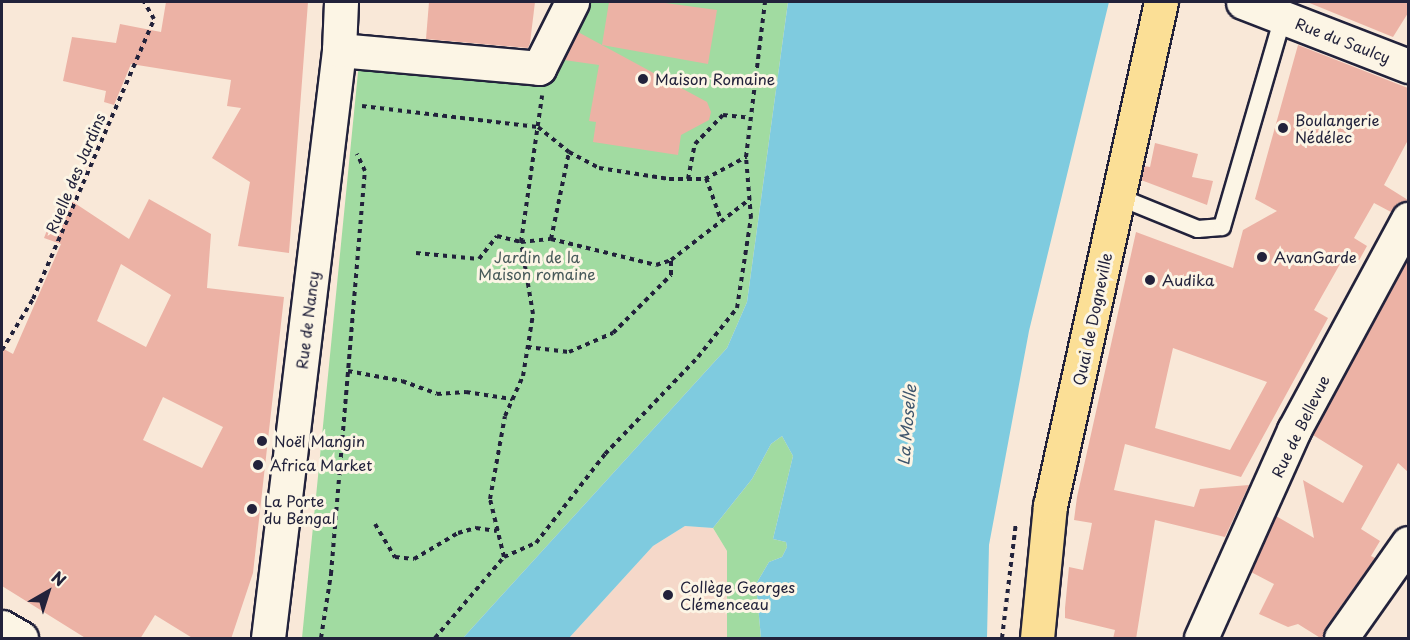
<!DOCTYPE html>
<html>
<head>
<meta charset="utf-8">
<style>
	body { margin:0 }
	#map { position:relative; width:1410px; height:640px; overflow:hidden; background:#f9e8d8; font-family:"Playpen Sans",sans-serif }
	div>[style] { position:absolute }
	.built>* { inset:0; background:#f5d8c9 }
	.green>* { inset:0; background:#a1dba1 }
	.water>* { inset:0; background:#7fcbdf }
	.building>* { inset:0; background:#ecb2a5 }
	.path>* { height:4px; margin-top:-2px; transform-origin:0; background:repeating-linear-gradient(90deg,#22223b 0 4.5px,transparent 0 9px) }
	.roads { filter:drop-shadow(2px 0 #22223b) drop-shadow(-2px 0 #22223b) drop-shadow(0 2px #22223b) drop-shadow(0 -2px #22223b) }
	.service>* { height:16px; margin:-8px; padding:0 8px; transform-origin:8px; border-radius:8px; background:#fcf5e5 }
	.minor>* { height:33px; margin:-16.5px; padding:0 16.5px; transform-origin:16.5px; border-radius:16.5px; background:#fcf5e5 }
	.secondary>* { height:33px; margin:-16.5px; padding:0 16.5px; transform-origin:16.5px; border-radius:16.5px; background:#fcf5e5 }
	.primary>* { height:33px; margin:-16.5px; padding:0 16.5px; transform-origin:16.5px; border-radius:16.5px; background:#fbdf96 }
	.dots>* { width:16px; height:16px; translate:-50% -50%; box-sizing:border-box; border:3px solid #fcf5e5; border-radius:50% }
	span { translate:-50% -50%; white-space:nowrap; text-align:center; line-height:1.15; -webkit-text-stroke:6px #fcf5e5; paint-order:stroke }
	.street-label { font-size:15px; color:#22223b }
	.poi-label { font-size:15px; color:#22223b }
	.left { translate:0 -50%; text-align:left }
	.park-label { font-size:15px; color:#485a5a }
	.water-label { font-size:16px; color:#3e556c; font-style:italic }
	.frame { position:absolute; inset:0; border:3px solid #22223b; pointer-events:none }
	.north { position:absolute; left:18px; top:562px; width:60px; height:60px; -webkit-text-stroke:4px #fcf5e5; paint-order:stroke; rotate:39deg; font-size:16px; font-weight:700; line-height:24px; text-align:center; color:#22223b }
	.north::after { content:''; display:block; margin:auto; width:21px; height:27px; background:#22223b; clip-path:polygon(50% 0,100% 100%,50% 72%,0 100%) }
</style>
</head>
<body>
<div id="map">
	<div class="built">
		<i style="clip-path:polygon(685px 526px,713px 528px,727px 551px,727px 638px,569px 638px,653px 546px)"></i>
	</div>
	<div class="green">
		<i style="clip-path:polygon(572px 2px,788px 2px,747px 302px,727px 348px,463px 638px,302px 638px,360px 52px,538px 68px)"></i>
		<i style="clip-path:polygon(782px 436px,793px 456px,773px 539px,786px 542px,787px 547px,782px 557px,769px 562px,756px 584px,761px 638px,727px 638px,727px 551px,713px 528px,752px 479px,771px 444px)"></i>
	</div>
	<div class="water">
		<i style="clip-path:polygon(788px 2px,1109px 2px,1029px 331px,989px 545px,987px 638px,761px 638px,756px 584px,769px 562px,782px 557px,787px 547px,786px 542px,773px 539px,793px 456px,782px 436px,771px 444px,752px 479px,713px 528px,685px 526px,653px 546px,569px 638px,463px 638px,727px 348px,747px 302px)"></i>
	</div>
	<div class="building">
		<i style="clip-path:polygon(166px 2px,308px 2px,289px 253px,238px 246px,250px 182px,212px 158px,241px 108px,227px 106px,231px 80px,131px 64px,114px 105px,104px 102px,106px 91px,63px 81px,72px 37px,116px 43px,120px 24px,161px 32px)"></i>
		<i style="clip-path:polygon(429px 2px,535px 2px,530px 43px,528px 48px,426px 39px)"></i>
		<i style="clip-path:polygon(609px 2px,658px 2px,717px 10px,708px 64px,602px 45px)"></i>
		<i style="clip-path:polygon(1307px 2px,1408px 2px,1408px 13px,1393px 37px)"></i>
		<i style="clip-path:polygon(578px 32px,707px 102px,711px 112px,709px 120px,681px 135px,678px 155px,593px 142px,596px 122px,589px 121px,599px 65px,564px 60px)"></i>
		<i style="clip-path:polygon(evenodd,1298px 45px,1408px 88px,1408px 140px,1384px 185px,1408px 200px,1398px 203px,1391px 212px,1374px 203px,1354px 238px,1367px 246px,1357px 264px,1344px 257px,1314px 310px,1328px 318px,1241px 477px,1125px 444px,1114px 490px,1194px 507px,1200px 489px,1249px 485px,1225px 537px,1155px 520px,1136px 639px,1113px 639px,1115px 630px,1065px 618px,1065px 608px,1069px 567px,1083px 570px,1092px 523px,1074px 520px,1077px 497px,1136px 232px,1233px 268px,1243px 230px,1277px 211px,1255px 199px,1298px 45px,1173px 348px,1267px 382px,1230px 450px,1155px 428px,1173px 348px)"></i>
		<i style="clip-path:polygon(1155px 143px,1198px 154px,1192px 177px,1213px 181px,1207px 205px,1141px 180px,1144px 166px,1150px 167px)"></i>
		<i style="clip-path:polygon(evenodd,61px 194px,129px 239px,149px 199px,211px 234px,207px 288px,284px 297px,253px 573px,231px 639px,194px 639px,155px 615px,140px 639px,87px 639px,2px 586px,2px 348px,13px 354px,61px 244px,44px 238px,61px 194px,121px 264px,171px 295px,146px 347px,97px 321px,121px 264px,61px 194px,163px 397px,223px 427px,202px 468px,143px 440px,163px 397px)"></i>
		<i style="clip-path:polygon(1408px 260px,1408px 472px,1398px 463px,1361px 529px,1380px 541px,1371px 556px,1375px 558px,1326px 627px,1322px 639px,1298px 624px,1288px 627px,1259px 614px,1274px 584px,1251px 572px,1276px 516px,1314px 538px,1303px 480px,1343px 503px,1363px 466px,1313px 435px)"></i>
	</div>
	<div class="path">
		<i style="left:362px;top:106px;width:177px;rotate:6.8deg"></i>
		<i style="left:538px;top:127px;width:40px;rotate:39deg"></i>
		<i style="left:569px;top:152px;width:34px;rotate:28deg"></i>
		<i style="left:599px;top:168px;width:71px;rotate:8.9deg"></i>
		<i style="left:669px;top:179px;width:36px"></i>
		<i style="left:705px;top:179px;width:47px;rotate:-28.2deg"></i>
		<i style="left:706px;top:178px;width:45px;rotate:70.3deg"></i>
		<i style="left:688px;top:179px;width:36px;rotate:-79deg"></i>
		<i style="left:695px;top:144px;width:40px;rotate:-46deg"></i>
		<i style="left:723px;top:115px;width:27px;rotate:6deg"></i>
		<i style="left:551px;top:239px;width:108px;rotate:13.9deg"></i>
		<i style="left:656px;top:265px;width:16px;rotate:-18deg"></i>
		<i style="left:671px;top:260px;width:100px;rotate:-37.7deg"></i>
		<i style="left:416px;top:253px;width:63px;rotate:5.4deg"></i>
		<i style="left:479px;top:259px;width:29px;rotate:-52deg"></i>
		<i style="left:497px;top:236px;width:25px;rotate:14deg"></i>
		<i style="left:521px;top:242px;width:30px;rotate:-6deg"></i>
		<i style="left:551px;top:239px;width:89px;rotate:-78.3deg"></i>
		<i style="left:527px;top:347px;width:42px;rotate:6.8deg"></i>
		<i style="left:569px;top:352px;width:48px;rotate:-23.4deg"></i>
		<i style="left:613px;top:333px;width:82px;rotate:-45deg"></i>
		<i style="left:671px;top:275px;width:15px;rotate:-90deg"></i>
		<i style="left:2px;top:350px;width:60px;rotate:-58.7deg"></i>
		<i style="left:33px;top:299px;width:305px;rotate:-66.6deg"></i>
		<i style="left:154px;top:19px;width:20px;rotate:-120deg"></i>
		<i style="left:348px;top:371px;width:55px;rotate:10.5deg"></i>
		<i style="left:402px;top:381px;width:37px;rotate:20deg"></i>
		<i style="left:437px;top:394px;width:29px;rotate:-4deg"></i>
		<i style="left:466px;top:392px;width:47px;rotate:8.7deg"></i>
		<i style="left:375px;top:524px;width:39px;rotate:59deg"></i>
		<i style="left:395px;top:557px;width:19px;rotate:6deg"></i>
		<i style="left:414px;top:559px;width:51px;rotate:-30.6deg"></i>
		<i style="left:458px;top:533px;width:19px;rotate:-16deg"></i>
		<i style="left:476px;top:528px;width:21px;rotate:8deg"></i>
		<i style="left:504px;top:557px;width:35px;rotate:-24deg"></i>
		<i style="left:536px;top:543px;width:113px;rotate:-52.2deg"></i>
		<i style="left:605px;top:454px;width:134px;rotate:-46.2deg"></i>
		<i style="left:698px;top:357px;width:63px;rotate:-51.5deg"></i>
		<i style="left:737px;top:308px;width:91px;rotate:-81.2deg"></i>
		<i style="left:751px;top:218px;width:61px;rotate:-94.7deg"></i>
		<i style="left:746px;top:157px;width:156px;rotate:-83deg"></i>
		<i style="left:321px;top:638px;width:65px;rotate:-81.1deg"></i>
		<i style="left:331px;top:574px;width:404px;rotate:-85.2deg"></i>
		<i style="left:365px;top:171px;width:19px;rotate:-115deg"></i>
		<i style="left:435px;top:638px;width:106px;rotate:-49.6deg"></i>
		<i style="left:504px;top:557px;width:60px;rotate:-103.6deg"></i>
		<i style="left:490px;top:499px;width:84px;rotate:-79.8deg"></i>
		<i style="left:505px;top:416px;width:44px;rotate:-65.8deg"></i>
		<i style="left:523px;top:376px;width:63px;rotate:-80.8deg"></i>
		<i style="left:533px;top:314px;width:73px;rotate:-99.5deg"></i>
		<i style="left:521px;top:242px;width:148px;rotate:-81.8deg"></i>
		<i style="left:1002px;top:638px;width:116px;rotate:-83.1deg"></i>
	</div>
	<div class="roads">
		<div class="service">
			<i style="left:1119px;top:197px;width:85px;rotate:22.1deg"></i>
			<i style="left:1198px;top:229px;width:24px;rotate:-5deg"></i>
			<i style="left:1222px;top:227px;width:219px;rotate:-73.8deg"></i>
		</div>
		<div class="minor">
			<i style="left:1243px;top:2px;width:177px;rotate:21.2deg"></i>
			<i style="left:339px;top:50px;width:201px;rotate:5.1deg"></i>
			<i style="left:539px;top:68px;width:74px;rotate:-63.4deg"></i>
			<i style="left:1201px;top:638px;width:228px;rotate:-65.9deg"></i>
			<i style="left:1294px;top:430px;width:240px;rotate:-61.6deg"></i>
			<i style="left:1341px;top:638px;width:116px;rotate:-54.8deg"></i>
		</div>
		<div class="secondary">
			<i style="left:2px;top:627px;width:22px;rotate:30deg"></i>
			<i style="left:268px;top:638px;width:592px;rotate:-83.11deg"></i>
			<i style="left:339px;top:50px;width:48px;rotate:-87.6deg"></i>
		</div>
		<div class="primary">
			<i style="left:1037px;top:638px;width:133px;rotate:-84.4deg"></i>
			<i style="left:1050px;top:506px;width:516px;rotate:-77.58deg"></i>
		</div>
	</div>
	<div class="dots">
		<i style="left:643px;top:79px;background:#22223b"></i>
		<i style="left:1283px;top:128px;background:#22223b"></i>
		<i style="left:1262px;top:257px;background:#22223b"></i>
		<i style="left:1150px;top:280px;background:#22223b"></i>
		<i style="left:262px;top:441px;background:#22223b"></i>
		<i style="left:258px;top:465px;background:#22223b"></i>
		<i style="left:252px;top:509px;background:#22223b"></i>
		<i style="left:668px;top:595px;background:#22223b"></i>
	</div>
	<div class="street-label">
		<span style="left:1343px;top:40px;rotate:21deg">Rue du Saulcy</span>
		<span style="left:75px;top:173px;rotate:-67deg">Ruelle des Jardins</span>
		<span style="left:1092px;top:319px;rotate:-78deg">Quai de Dogneville</span>
		<span style="left:307px;top:320px;rotate:-83deg">Rue de Nancy</span>
		<span style="left:1300px;top:426px;rotate:-64deg">Rue de Bellevue</span>
	</div>
	<div class="poi-label">
		<span class="left" style="left:655px;top:79px">Maison Romaine</span>
		<span class="left" style="left:1295px;top:128px">Boulangerie<br>Nédélec</span>
		<span class="left" style="left:1274px;top:257px">AvanGarde</span>
		<span class="left" style="left:1162px;top:280px">Audika</span>
		<span class="left" style="left:274px;top:441px">Noël Mangin</span>
		<span class="left" style="left:270px;top:465px">Africa Market</span>
		<span class="left" style="left:264px;top:509px">La Porte<br>du Bengal</span>
		<span class="left" style="left:680px;top:595px">Collège Georges<br>Clémenceau</span>
	</div>
	<div class="park-label">
		<span style="left:537px;top:265px">Jardin de la<br>Maison romaine</span>
	</div>
	<div class="water-label">
		<span style="left:906px;top:425px;rotate:-85deg">La Moselle</span>
	</div>
	<div class="frame"></div>
	<div class="north">N</div>
</div>
</body>
</html>
